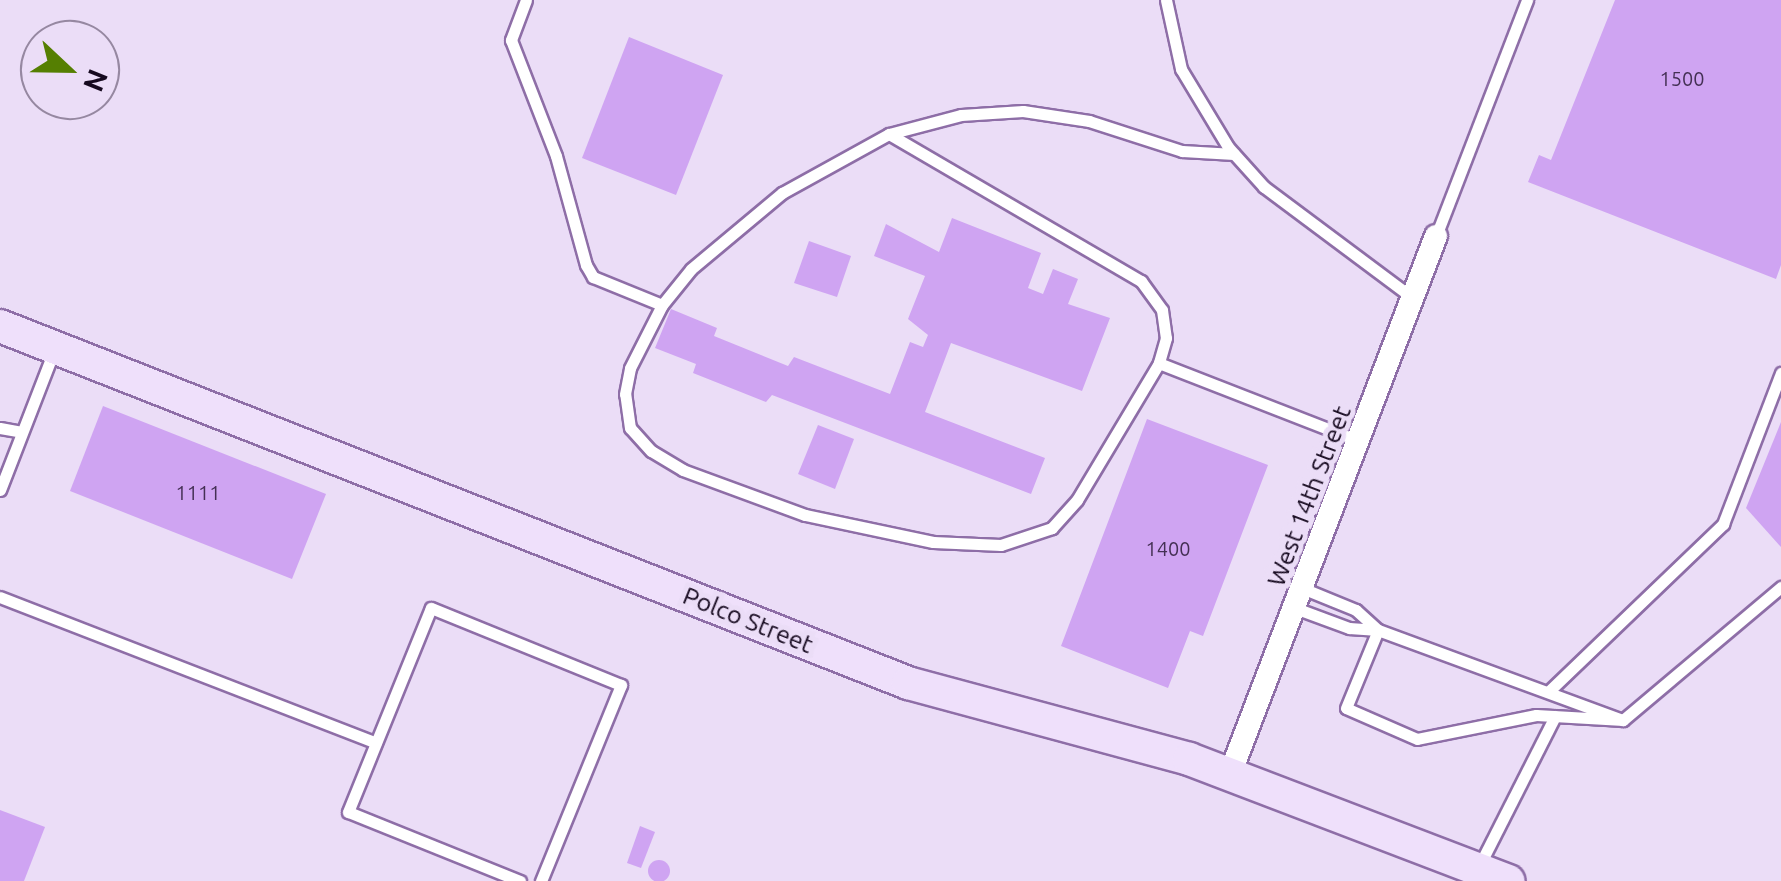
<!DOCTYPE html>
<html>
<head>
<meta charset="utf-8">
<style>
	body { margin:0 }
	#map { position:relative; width:1781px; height:881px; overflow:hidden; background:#ebddf7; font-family:Ubuntu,sans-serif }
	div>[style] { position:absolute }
	.building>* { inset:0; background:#cfa4f2 }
	.round { border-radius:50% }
	.roads { filter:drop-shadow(2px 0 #8e6ea7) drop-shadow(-2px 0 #8e6ea7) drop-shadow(0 2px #8e6ea7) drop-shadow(0 -2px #8e6ea7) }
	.lane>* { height:11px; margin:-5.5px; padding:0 5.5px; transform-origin:5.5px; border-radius:5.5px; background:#fff }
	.street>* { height:22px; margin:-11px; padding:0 11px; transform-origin:11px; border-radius:11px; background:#fff }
	.secondary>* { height:32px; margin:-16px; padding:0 16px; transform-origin:16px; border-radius:16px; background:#efe0fb }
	span { translate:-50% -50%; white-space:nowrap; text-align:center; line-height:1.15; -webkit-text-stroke:10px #ebddf7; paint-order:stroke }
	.number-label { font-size:20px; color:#443054 }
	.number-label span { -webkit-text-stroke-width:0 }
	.street-label { font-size:25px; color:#16091f }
	.north { position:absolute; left:20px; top:20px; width:100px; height:100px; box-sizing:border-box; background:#ebddf7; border:2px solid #9688a1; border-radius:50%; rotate:112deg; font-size:28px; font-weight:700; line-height:40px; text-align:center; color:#16091f }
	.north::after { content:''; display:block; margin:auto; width:35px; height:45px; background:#557f02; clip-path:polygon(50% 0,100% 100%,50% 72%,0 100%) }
</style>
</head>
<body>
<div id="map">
	<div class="building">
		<i style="clip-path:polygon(1615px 0,1781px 0,1781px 265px,1776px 279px,1528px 182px,1539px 155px,1551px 160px)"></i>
		<i style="clip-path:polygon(629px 37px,723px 75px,676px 195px,582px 158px)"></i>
		<i style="clip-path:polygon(952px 218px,1041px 253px,1028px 288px,1043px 294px,1053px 269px,1078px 279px,1068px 304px,1110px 318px,1082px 391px,951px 343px,925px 412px,1045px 458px,1031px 494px,772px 395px,766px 402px,693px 373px,696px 364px,655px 348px,671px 309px,717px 328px,714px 336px,788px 366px,794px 357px,890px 394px,910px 342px,923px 347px,928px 335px,908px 319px,925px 276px,874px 256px,886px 224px,939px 252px)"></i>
		<i style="clip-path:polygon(809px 241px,851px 256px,837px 297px,794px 283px)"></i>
		<i style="clip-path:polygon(103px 406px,326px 494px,292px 579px,70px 491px)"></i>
		<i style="clip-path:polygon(1147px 419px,1268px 465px,1203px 636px,1190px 631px,1168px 688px,1061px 646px)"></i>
		<i style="clip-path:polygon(1781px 422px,1781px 547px,1746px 508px)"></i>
		<i style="clip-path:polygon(818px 425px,854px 439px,835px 489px,798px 474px)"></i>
		<i style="clip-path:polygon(0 810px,45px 827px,24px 881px,0 881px)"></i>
		<i style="clip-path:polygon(640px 826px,655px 832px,641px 868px,627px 863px)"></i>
		<i class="round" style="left:648px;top:860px;width:22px;height:22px"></i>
	</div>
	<div class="roads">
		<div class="lane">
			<i style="left:526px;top:0;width:43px;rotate:110.6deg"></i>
			<i style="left:511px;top:40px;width:124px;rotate:68.8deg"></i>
			<i style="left:556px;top:156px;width:113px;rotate:74.6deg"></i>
			<i style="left:586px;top:265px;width:14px;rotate:60deg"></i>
			<i style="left:593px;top:277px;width:74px;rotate:22.1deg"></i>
			<i style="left:1166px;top:0;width:71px;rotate:77.7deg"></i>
			<i style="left:1181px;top:69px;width:91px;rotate:58.9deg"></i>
			<i style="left:1228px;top:147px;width:54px;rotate:48deg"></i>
			<i style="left:1264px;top:187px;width:187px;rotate:36.7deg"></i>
			<i style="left:889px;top:134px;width:292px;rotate:30.3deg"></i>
			<i style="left:1141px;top:281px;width:36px;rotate:54deg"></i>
			<i style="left:1162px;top:310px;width:28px;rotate:82deg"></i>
			<i style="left:1166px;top:338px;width:26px;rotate:106deg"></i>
			<i style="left:1159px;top:363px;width:160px;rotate:120.9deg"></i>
			<i style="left:1077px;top:500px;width:38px;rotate:132deg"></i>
			<i style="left:1052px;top:528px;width:54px;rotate:161.6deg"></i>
			<i style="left:1001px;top:545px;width:68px;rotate:-177.5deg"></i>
			<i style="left:933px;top:542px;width:131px;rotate:-168.1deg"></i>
			<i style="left:805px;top:515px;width:130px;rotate:-159.8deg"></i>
			<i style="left:683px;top:470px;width:37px;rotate:-149deg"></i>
			<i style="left:651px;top:451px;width:31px;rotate:-132deg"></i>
			<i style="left:630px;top:428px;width:34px;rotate:-98deg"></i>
			<i style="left:625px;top:394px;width:26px;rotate:-79deg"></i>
			<i style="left:630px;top:368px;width:71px;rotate:-63.1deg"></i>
			<i style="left:662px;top:305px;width:46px;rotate:-51.1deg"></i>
			<i style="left:691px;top:269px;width:119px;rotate:-39.9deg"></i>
			<i style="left:782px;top:193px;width:122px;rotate:-28.9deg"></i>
			<i style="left:889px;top:134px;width:74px;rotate:-14.8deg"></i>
			<i style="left:961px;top:115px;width:62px;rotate:-3.7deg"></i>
			<i style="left:1023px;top:111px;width:67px;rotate:8.6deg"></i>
			<i style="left:1089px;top:121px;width:98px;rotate:17.9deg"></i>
			<i style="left:1182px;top:151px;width:52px;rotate:3.3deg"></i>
			<i style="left:1436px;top:236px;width:253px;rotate:-68.9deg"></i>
			<i style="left:1159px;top:363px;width:215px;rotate:21.3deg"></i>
			<i style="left:0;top:428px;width:22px;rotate:10deg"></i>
			<i style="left:0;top:490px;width:149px;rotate:-68.8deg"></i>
			<i style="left:0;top:597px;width:403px;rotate:21.2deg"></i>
			<i style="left:1295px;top:608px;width:58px;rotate:20.3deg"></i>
			<i style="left:1349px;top:628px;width:29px;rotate:4deg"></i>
			<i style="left:1378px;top:630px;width:30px;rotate:-138deg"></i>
			<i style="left:1356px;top:610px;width:58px;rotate:-157.8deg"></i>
			<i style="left:1548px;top:692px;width:243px;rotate:-43.8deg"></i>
			<i style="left:1723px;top:524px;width:162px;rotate:-69deg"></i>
			<i style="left:1623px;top:720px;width:87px;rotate:-176.7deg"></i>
			<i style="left:1536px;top:715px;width:121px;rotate:168.6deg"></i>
			<i style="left:1417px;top:739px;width:77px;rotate:-156.4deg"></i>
			<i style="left:1346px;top:708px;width:84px;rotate:-67.7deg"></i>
			<i style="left:1378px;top:630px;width:261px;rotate:20.2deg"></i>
			<i style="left:1623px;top:720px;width:207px;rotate:-40.1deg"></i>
			<i style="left:1478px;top:868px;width:170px;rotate:-63.1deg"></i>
			<i style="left:520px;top:881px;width:185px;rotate:-158.1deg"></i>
			<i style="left:348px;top:812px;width:220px;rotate:-67.9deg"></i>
			<i style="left:431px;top:608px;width:205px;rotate:22.1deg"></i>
			<i style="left:621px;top:685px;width:212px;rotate:112.2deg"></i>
		</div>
		<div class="street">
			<i style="left:1230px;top:774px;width:576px;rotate:-69.05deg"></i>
		</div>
		<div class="secondary">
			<i style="left:0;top:326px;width:976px;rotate:21.46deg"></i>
			<i style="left:908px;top:683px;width:291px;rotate:15.1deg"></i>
			<i style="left:1189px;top:759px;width:342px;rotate:20.9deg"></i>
		</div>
	</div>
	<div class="number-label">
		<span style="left:1682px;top:78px">1500</span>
		<span style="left:198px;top:492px">1111</span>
		<span style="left:1168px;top:548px">1400</span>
	</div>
	<div class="street-label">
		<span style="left:1309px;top:496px;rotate:-69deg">West 14th Street</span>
		<span style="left:748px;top:620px;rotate:22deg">Polco Street</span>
	</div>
	<div class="north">N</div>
</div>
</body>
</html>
